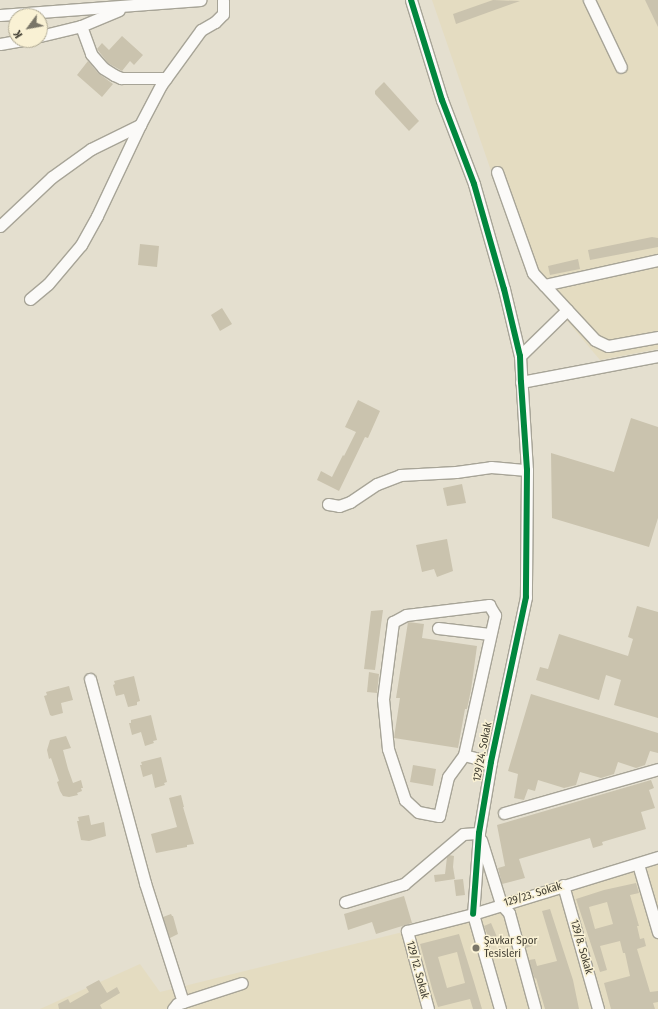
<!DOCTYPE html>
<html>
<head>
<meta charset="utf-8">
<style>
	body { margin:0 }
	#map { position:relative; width:658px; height:1009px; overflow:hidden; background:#e4dfcf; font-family:"Fira Sans Condensed",sans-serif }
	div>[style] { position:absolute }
	.built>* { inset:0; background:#e4dcc1 }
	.building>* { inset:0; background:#cac3ae }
	.roads { filter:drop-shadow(1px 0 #a7a497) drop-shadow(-1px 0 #a7a497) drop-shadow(0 1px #a7a497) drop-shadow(0 -1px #a7a497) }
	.minor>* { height:11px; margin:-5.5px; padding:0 5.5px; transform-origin:5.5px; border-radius:5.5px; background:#fbfaf8 }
	.cycleway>* { height:6px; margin:-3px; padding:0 3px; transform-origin:3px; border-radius:3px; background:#00873e }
	.dots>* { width:11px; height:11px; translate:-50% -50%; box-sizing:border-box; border:2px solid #f9f1d4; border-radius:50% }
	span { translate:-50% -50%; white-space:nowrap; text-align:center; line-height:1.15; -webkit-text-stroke:3px #f9f1d4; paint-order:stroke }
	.street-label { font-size:11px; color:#3f3c31 }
	.poi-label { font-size:11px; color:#3f3c31 }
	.left { translate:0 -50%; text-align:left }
	.north { position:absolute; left:8px; top:8px; width:40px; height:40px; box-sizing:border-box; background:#f9f1d4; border:1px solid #afa993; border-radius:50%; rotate:238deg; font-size:11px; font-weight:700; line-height:16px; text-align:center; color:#3f3c31 }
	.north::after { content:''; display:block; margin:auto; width:14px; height:18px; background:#797568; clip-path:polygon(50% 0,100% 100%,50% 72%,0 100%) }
</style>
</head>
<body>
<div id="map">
	<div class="built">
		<i style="clip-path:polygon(432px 0,658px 0,658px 349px,600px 360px,526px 272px)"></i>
		<i style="clip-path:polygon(658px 860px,658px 1009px,40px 1009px,140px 964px,160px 992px,407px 931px)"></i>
	</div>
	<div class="building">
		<i style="clip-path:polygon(493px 0,520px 1px,456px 24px,453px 14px)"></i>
		<i style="clip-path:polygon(645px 0,658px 0,658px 27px)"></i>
		<i style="clip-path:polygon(122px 36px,143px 55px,134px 65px,130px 61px,122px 71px,108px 63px,97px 49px,102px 43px,109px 50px)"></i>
		<i style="clip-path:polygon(88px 61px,98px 73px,113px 84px,102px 97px,77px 75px)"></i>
		<i style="clip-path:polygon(384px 82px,419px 121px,409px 131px,375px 94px,375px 91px)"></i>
		<i style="clip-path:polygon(652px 237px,658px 238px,658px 247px,590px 260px,588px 250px)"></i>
		<i style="clip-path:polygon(140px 244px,159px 246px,157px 267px,138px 265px)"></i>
		<i style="clip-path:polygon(578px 259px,580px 269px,550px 275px,548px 266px)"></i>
		<i style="clip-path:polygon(222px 308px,232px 324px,220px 331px,211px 315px)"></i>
		<i style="clip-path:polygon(358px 400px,380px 411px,368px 438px,365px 437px,339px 491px,317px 480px,321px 471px,332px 477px,343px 455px,344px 456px,356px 432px,345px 427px)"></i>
		<i style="clip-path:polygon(631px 418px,658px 427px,658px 518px,649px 547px,552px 518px,551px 453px,614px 472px)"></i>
		<i style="clip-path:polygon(462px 484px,466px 503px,447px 506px,443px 488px)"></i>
		<i style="clip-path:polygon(447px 539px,453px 571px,437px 577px,434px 569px,422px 572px,416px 545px)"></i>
		<i style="clip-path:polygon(637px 606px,658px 612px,658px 718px,614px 705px,621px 680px,606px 675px,599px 700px,536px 680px,540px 667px,548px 669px,559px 634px,628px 656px,633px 639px,628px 637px)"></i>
		<i style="clip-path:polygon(383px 610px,375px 670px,364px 669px,371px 611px)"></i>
		<i style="clip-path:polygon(408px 622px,424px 624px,422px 638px,477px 646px,471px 690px,467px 709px,465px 709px,458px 748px,394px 738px,400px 698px,396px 698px)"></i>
		<i style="clip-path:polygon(369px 672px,379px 674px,377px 693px,367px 692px)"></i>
		<i style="clip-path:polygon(134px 676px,140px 701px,137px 702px,137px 705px,128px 707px,124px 694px,116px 696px,113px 685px,115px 684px,114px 681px)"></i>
		<i style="clip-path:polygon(69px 686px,73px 700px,61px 703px,63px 713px,52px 716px,50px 715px,44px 696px,47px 695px,46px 692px)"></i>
		<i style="clip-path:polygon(531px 694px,658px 733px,658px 753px,650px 751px,645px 765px,636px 768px,618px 762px,614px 774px,601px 778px,580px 772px,576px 785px,564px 788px,538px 780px,535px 791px,528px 789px,524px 800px,514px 798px,518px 774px,508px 771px)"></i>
		<i style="clip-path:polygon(151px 715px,157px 740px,153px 741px,154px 743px,145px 746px,141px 732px,132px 735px,129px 723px,131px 723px,131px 720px)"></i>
		<i style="clip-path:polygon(66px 736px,71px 748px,63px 750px,68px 769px,73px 783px,81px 780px,83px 788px,81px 788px,82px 791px,77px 793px,78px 795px,69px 797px,63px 796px,60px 791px,57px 782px,59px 781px,51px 758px,49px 759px,47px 750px,50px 740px)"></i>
		<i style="clip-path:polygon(161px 757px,167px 782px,164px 783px,165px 785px,155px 788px,152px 774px,143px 777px,140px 765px,142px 765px,141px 762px)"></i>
		<i style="clip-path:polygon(413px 765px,436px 769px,433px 786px,410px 782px)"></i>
		<i style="clip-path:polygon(651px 780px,654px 788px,649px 790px,655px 808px,641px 812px,646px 829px,602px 842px,603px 845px,593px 848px,590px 838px,519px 859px,525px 878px,502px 884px,498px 868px,505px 866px,497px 825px)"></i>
		<i style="clip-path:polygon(181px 795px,184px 807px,183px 807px,194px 844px,187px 845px,187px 847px,156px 853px,151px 834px,177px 827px,169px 798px)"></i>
		<i style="clip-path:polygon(89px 815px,91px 825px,104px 822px,106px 836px,89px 841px,81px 840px,77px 821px,79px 821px,78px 817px)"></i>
		<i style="clip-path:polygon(449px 855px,454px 856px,453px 867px,455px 879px,435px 882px,434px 875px,445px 874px,447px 857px)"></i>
		<i style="clip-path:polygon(463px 879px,465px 895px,456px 896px,454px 880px)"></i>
		<i style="clip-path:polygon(evenodd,636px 883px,639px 893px,630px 895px,639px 926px,637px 926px,640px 939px,644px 938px,646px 946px,637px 949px,650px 992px,658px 991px,658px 1002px,653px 1003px,655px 1009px,611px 1009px,604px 983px,630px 976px,625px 953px,623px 953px,620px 941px,600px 946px,607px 970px,600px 972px,576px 899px,604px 890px,636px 883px,607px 902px,613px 924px,595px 929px,589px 907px,607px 902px)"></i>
		<i style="clip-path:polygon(404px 896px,412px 923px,376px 934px,372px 922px,348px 930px,344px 914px)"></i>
		<i style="clip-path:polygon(550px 909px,573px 980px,579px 1009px,545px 1009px,536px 978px,535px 979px,531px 969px,529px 960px,535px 959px,537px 966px,557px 961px,542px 911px)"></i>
		<i style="clip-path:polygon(171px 914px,172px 916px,173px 916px,178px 934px,170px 938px,163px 917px)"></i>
		<i style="clip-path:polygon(491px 923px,497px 937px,489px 939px,484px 926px)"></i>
		<i style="clip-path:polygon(evenodd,459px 934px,474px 982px,482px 1009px,473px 1009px,470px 999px,438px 1007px,433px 992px,420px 944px,459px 934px,457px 952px,465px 983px,447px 988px,438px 957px,457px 952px)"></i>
		<i style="clip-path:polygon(529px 937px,532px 946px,526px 948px,523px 938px)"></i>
		<i style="clip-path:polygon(99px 980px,107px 993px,117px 987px,120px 993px,100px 1005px,102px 1009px,59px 1009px,58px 1004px,68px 999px,70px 1003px,89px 992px,86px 987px)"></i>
	</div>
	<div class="roads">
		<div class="minor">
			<i style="left:411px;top:0;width:105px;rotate:72.8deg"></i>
			<i style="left:442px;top:100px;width:90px;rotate:69.1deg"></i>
			<i style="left:474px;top:184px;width:109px;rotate:74.1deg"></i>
			<i style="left:504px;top:289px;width:69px;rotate:76.6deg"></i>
			<i style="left:520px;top:356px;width:114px;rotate:86.5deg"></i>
			<i style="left:527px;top:470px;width:127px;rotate:90.5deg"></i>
			<i style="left:526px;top:597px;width:169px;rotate:102deg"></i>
			<i style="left:491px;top:762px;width:72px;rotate:99.6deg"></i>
			<i style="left:479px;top:833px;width:81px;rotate:94.2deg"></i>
			<i style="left:473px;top:914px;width:99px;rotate:74.1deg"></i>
			<i style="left:589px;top:0;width:74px;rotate:64.5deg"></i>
			<i style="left:0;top:15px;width:201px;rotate:-4.3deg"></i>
			<i style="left:81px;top:26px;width:30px;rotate:70deg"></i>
			<i style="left:91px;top:54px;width:18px;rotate:49deg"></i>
			<i style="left:103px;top:68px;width:13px;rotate:32deg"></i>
			<i style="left:114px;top:75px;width:8px;rotate:23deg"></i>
			<i style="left:121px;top:78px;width:45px"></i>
			<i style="left:40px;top:36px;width:42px;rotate:-13.7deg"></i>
			<i style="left:81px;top:26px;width:41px;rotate:-22.8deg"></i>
			<i style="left:0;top:44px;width:23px;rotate:-10deg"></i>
			<i style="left:497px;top:172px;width:107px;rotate:70.4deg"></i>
			<i style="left:533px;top:273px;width:91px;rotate:47.2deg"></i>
			<i style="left:595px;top:340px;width:14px;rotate:25deg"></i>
			<i style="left:608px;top:346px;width:51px;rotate:-10.2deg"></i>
			<i style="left:0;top:226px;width:71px;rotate:-43.3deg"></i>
			<i style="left:52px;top:177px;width:48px;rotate:-35.7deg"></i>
			<i style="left:91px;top:149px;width:55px;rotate:-26.1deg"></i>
			<i style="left:544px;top:285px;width:117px;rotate:-12.4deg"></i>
			<i style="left:30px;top:299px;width:23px;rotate:-40deg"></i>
			<i style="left:48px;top:284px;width:51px;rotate:-49.8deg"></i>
			<i style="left:81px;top:245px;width:33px;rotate:-61deg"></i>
			<i style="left:97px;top:216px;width:101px;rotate:-64.7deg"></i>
			<i style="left:140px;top:125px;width:45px;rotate:-62.3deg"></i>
			<i style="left:161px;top:85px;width:68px;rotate:-54deg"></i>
			<i style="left:201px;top:30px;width:16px;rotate:-30deg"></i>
			<i style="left:215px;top:22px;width:11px;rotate:-45deg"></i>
			<i style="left:223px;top:14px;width:14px;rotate:-90deg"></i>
			<i style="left:520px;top:356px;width:66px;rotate:-44.4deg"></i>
			<i style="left:521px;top:382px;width:139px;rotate:-10.7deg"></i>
			<i style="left:328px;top:504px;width:11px;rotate:10deg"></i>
			<i style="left:339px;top:506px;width:12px;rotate:-20deg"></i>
			<i style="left:350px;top:502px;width:32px;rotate:-34deg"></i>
			<i style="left:377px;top:484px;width:25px;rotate:-21deg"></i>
			<i style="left:400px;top:475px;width:56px;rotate:-3.1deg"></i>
			<i style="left:456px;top:472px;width:35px;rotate:-8deg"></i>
			<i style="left:491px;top:467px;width:36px;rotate:5deg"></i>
			<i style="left:489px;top:605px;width:12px;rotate:59deg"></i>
			<i style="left:495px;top:615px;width:143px;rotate:102.5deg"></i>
			<i style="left:464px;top:755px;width:27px;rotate:126deg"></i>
			<i style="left:448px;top:777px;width:40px;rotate:103deg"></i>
			<i style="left:439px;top:816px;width:21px;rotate:-169deg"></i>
			<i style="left:418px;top:812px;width:18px;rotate:-137deg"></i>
			<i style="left:405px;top:800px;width:54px;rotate:-108.4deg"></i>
			<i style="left:388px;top:749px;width:50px;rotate:-95.7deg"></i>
			<i style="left:383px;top:699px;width:78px;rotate:-82.6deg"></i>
			<i style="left:393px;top:622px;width:15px;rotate:-28deg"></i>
			<i style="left:406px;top:615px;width:84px;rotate:-6.9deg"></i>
			<i style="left:438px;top:628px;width:52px;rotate:6.6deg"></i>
			<i style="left:90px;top:679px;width:211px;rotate:74.9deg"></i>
			<i style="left:145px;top:883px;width:125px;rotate:72.3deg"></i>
			<i style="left:464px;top:755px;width:28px;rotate:15deg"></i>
			<i style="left:504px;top:813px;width:160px;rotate:-15.9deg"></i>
			<i style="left:481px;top:840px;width:67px;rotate:72.6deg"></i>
			<i style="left:501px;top:904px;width:12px;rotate:48deg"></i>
			<i style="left:509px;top:913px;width:99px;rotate:74.8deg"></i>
			<i style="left:638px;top:864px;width:71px;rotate:73.6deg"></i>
			<i style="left:563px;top:885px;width:129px;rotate:74.2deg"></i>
			<i style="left:345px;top:902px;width:62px;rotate:-17deg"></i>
			<i style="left:404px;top:884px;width:77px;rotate:-40.3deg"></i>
			<i style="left:463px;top:834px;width:16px;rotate:-4deg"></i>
			<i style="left:173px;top:1009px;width:6px;rotate:-51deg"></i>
			<i style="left:177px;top:1004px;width:68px;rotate:-17.9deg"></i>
			<i style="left:428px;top:1009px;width:81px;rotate:-105.1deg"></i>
			<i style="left:407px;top:931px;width:68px;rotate:-14.4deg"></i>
			<i style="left:473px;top:914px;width:194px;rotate:-17.1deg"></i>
		</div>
	</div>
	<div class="cycleway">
		<i style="left:411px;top:0;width:105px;rotate:72.8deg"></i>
		<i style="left:442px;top:100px;width:90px;rotate:69.1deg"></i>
		<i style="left:474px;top:184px;width:109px;rotate:74.1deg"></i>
		<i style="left:504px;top:289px;width:69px;rotate:76.6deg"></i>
		<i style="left:520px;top:356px;width:26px;rotate:88deg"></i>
		<i style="left:521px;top:382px;width:88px;rotate:86.1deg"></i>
		<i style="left:527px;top:470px;width:127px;rotate:90.5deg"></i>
		<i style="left:526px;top:597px;width:169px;rotate:102deg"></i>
		<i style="left:491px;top:762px;width:72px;rotate:99.6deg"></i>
		<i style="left:479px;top:833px;width:81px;rotate:94.2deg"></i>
	</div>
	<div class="dots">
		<i style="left:476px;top:948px;background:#797568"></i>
	</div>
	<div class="street-label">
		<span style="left:483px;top:752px;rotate:-79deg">129/24. Sokak</span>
		<span style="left:533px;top:895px;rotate:-17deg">129/23. Sokak</span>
		<span style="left:581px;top:947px;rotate:74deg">129/8. Sokak</span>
		<span style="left:417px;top:970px;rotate:75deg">129/12. Sokak</span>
	</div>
	<div class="poi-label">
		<span class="left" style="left:484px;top:948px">Şavkar Spor<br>Tesisleri</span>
	</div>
	<div class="north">K</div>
</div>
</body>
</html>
